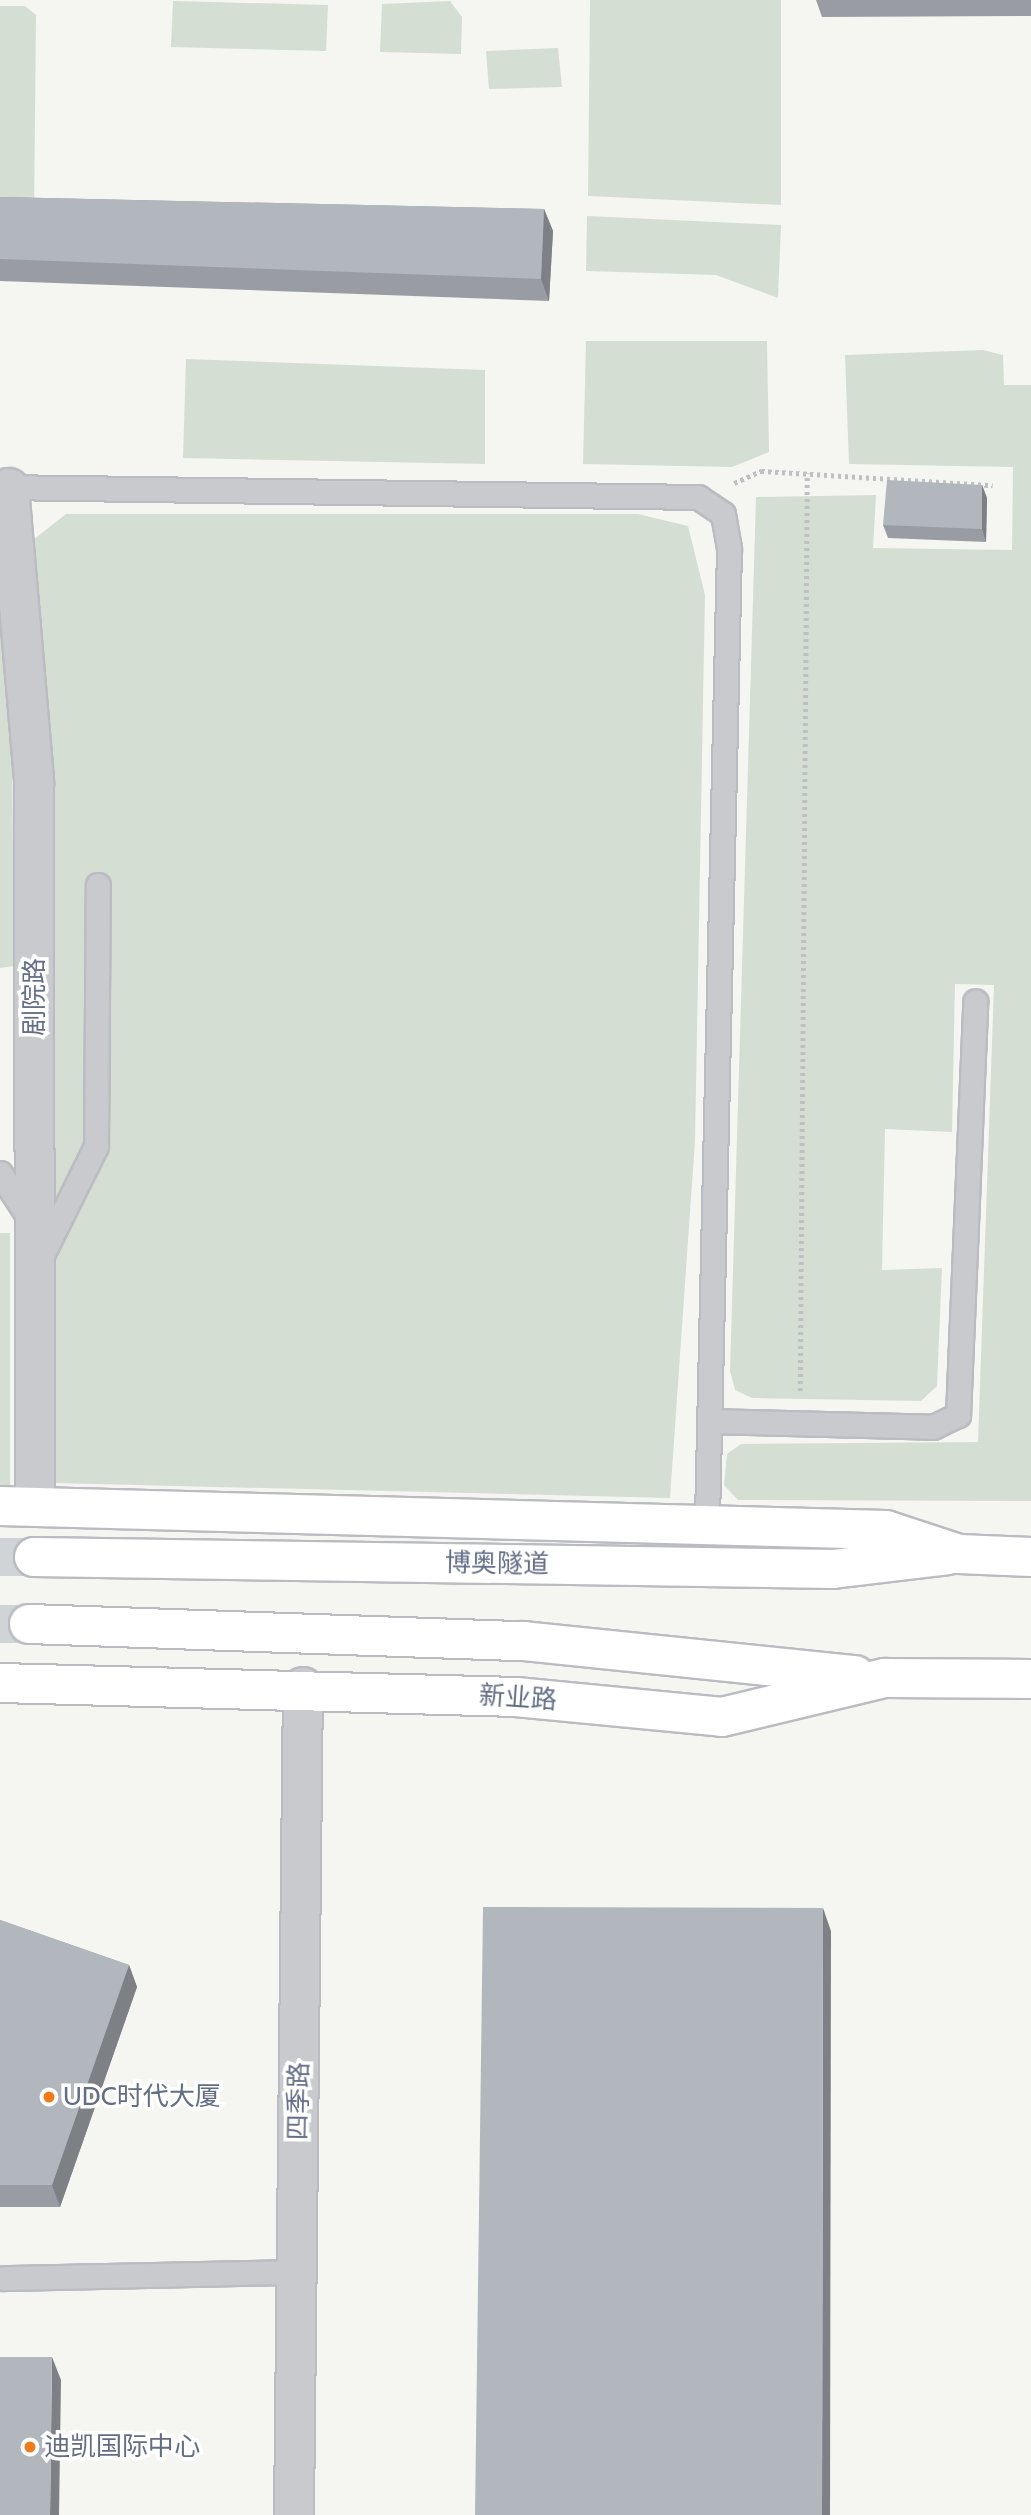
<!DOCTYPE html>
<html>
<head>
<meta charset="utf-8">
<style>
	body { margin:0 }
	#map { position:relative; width:1031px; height:2515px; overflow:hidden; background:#f5f6f2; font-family:Cabin,"Noto Sans SC",sans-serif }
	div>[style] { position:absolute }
	.green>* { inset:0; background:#d5ded3 }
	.primary-tunnel>* { height:38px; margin-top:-19px; transform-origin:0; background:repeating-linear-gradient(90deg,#d0d4d7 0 38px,transparent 0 57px) }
	.path>* { height:4.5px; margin-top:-2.25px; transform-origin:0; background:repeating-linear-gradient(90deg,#bfc0c3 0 3.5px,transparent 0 7px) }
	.roads { filter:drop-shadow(2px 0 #babcc1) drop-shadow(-2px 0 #babcc1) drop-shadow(0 2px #babcc1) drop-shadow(0 -2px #babcc1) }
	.service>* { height:23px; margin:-11.5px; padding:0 11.5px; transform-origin:11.5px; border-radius:11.5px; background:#c8cace }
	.minor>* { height:38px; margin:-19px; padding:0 19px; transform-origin:19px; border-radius:19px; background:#c8cace }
	.primary>* { height:38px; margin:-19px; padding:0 19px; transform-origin:19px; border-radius:19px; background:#fff }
	.wall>* { inset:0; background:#999da3 }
	.shaded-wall>* { inset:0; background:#7d8085 }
	.building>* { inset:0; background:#b2b7be }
	.dots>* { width:19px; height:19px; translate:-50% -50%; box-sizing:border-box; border:4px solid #fff; border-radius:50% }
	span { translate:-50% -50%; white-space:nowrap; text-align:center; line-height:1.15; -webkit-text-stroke:7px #fff; paint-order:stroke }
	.street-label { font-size:26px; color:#636e85 }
	.poi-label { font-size:26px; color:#636e85 }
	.left { translate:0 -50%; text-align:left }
</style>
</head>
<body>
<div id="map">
	<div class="green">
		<i style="clip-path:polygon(590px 0,781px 0,781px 205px,588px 196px)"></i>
		<i style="clip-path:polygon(173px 1px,328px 5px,326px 51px,171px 47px)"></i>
		<i style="clip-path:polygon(450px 1px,462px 17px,461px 54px,380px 52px,382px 4px)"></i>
		<i style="clip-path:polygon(0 6px,25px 6px,36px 15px,34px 220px,0 220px)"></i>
		<i style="clip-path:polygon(558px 48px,562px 87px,489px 89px,486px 51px)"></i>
		<i style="clip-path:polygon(587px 216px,781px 225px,778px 298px,716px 275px,586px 271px)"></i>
		<i style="clip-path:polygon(586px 341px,767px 341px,769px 452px,732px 467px,583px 464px)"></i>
		<i style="clip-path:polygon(983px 350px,1003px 355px,1004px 385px,1031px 385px,1031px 1501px,738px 1500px,724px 1485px,727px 1454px,741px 1444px,978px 1442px,994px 985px,955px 984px,952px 1132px,885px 1129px,882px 1270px,942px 1268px,937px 1386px,921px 1401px,752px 1398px,735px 1390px,730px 1371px,756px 497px,876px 495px,873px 548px,1012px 550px,1013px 467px,849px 464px,845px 355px)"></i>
		<i style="clip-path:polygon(186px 359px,485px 370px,485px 464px,183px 458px)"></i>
		<i style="clip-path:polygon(66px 514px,638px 514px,688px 526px,705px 595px,695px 1141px,670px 1498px,55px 1483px,54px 782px,14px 555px)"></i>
		<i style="clip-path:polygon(0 570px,12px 731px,14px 966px,0 968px)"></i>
		<i style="clip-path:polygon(0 1233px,10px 1233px,10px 1486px,0 1492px)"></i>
	</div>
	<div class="primary-tunnel">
		<i style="left:0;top:1557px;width:34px"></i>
		<i style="left:0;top:1624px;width:29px"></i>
	</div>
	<div class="path">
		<i style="left:734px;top:483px;width:30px;rotate:-24deg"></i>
		<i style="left:761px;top:471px;width:232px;rotate:3.5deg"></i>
		<i style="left:800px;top:1391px;width:918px;rotate:-89.56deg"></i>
	</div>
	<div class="roads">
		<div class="service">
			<i style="left:0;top:487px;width:698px;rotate:0.82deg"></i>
			<i style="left:698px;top:497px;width:30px;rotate:34deg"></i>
			<i style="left:723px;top:514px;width:36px;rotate:80deg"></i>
			<i style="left:729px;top:549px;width:973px;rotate:91.3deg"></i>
			<i style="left:0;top:1173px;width:59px;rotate:56.9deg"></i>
			<i style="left:41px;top:1257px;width:124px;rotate:-63.6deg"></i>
			<i style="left:96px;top:1146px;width:261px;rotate:-89.6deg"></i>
			<i style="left:709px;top:1421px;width:224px;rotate:1.5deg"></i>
			<i style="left:933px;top:1427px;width:28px;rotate:-26deg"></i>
			<i style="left:958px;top:1415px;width:414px;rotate:-87.6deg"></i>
			<i style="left:4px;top:2278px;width:293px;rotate:-1.2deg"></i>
		</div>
		<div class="minor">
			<i style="left:9px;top:488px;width:295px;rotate:85.1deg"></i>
			<i style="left:34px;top:782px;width:725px;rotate:89.92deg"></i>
			<i style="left:294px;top:2515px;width:828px;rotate:-89.38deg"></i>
		</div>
		<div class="primary">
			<i style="left:0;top:1506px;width:886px;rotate:1.55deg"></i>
			<i style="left:886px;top:1530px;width:77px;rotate:18.2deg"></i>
			<i style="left:959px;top:1554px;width:72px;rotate:2.4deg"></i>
			<i style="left:34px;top:1557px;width:799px;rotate:0.86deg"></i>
			<i style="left:833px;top:1569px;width:116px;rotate:-6.9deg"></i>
			<i style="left:29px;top:1624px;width:495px;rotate:2deg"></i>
			<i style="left:524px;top:1641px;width:333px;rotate:5.9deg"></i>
			<i style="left:0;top:1683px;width:516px;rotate:1.55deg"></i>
			<i style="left:516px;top:1697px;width:207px;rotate:5.5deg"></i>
			<i style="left:722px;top:1717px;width:168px;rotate:-13.5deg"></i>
			<i style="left:885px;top:1678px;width:146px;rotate:0.4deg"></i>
		</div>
	</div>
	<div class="wall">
		<i style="clip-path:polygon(816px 0,1031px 0,1031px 16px,822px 17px)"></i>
		<i style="clip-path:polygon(0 197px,544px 209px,553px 231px,549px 301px,0 281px)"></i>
		<i style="clip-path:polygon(982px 485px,987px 498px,986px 542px,888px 538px,883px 525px)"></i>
		<i style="clip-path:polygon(0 1920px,129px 1965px,137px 1987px,60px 2207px,0 2207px)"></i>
	</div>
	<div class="shaded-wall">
		<i style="clip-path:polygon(544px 209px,553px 231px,549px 301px,541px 279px)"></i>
		<i style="clip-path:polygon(982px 485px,987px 498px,986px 542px,982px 529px)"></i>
		<i style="clip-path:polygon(823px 1908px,831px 1931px,830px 2515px,822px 2515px)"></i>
		<i style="clip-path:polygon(129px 1965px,137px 1987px,60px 2207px,52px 2185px)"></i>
		<i style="clip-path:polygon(52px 2357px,61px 2380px,59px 2515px,50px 2515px)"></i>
	</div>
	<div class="building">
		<i style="clip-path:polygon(0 197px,544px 209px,541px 279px,0 259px)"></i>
		<i style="clip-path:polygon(887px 480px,982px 485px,982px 529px,883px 525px)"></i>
		<i style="clip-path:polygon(483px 1907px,823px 1908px,822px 2515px,475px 2515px)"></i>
		<i style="clip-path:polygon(0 1920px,129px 1965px,52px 2185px,0 2185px)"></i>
		<i style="clip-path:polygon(0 2357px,52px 2357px,50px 2515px,0 2515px)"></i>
	</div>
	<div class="dots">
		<i style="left:49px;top:2097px;background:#ee7c1a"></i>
		<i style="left:30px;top:2447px;background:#ee7c1a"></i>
	</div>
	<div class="street-label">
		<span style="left:35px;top:997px;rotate:-90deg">剧院路</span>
		<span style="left:497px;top:1564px;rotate:1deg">博奥隧道</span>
		<span style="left:518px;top:1698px;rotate:4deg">新业路</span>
		<span style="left:299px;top:2101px;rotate:-89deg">四季路</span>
	</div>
	<div class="poi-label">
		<span class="left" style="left:63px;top:2097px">UDC时代大厦</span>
		<span class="left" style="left:44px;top:2447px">迪凯国际中心</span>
	</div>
</div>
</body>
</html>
